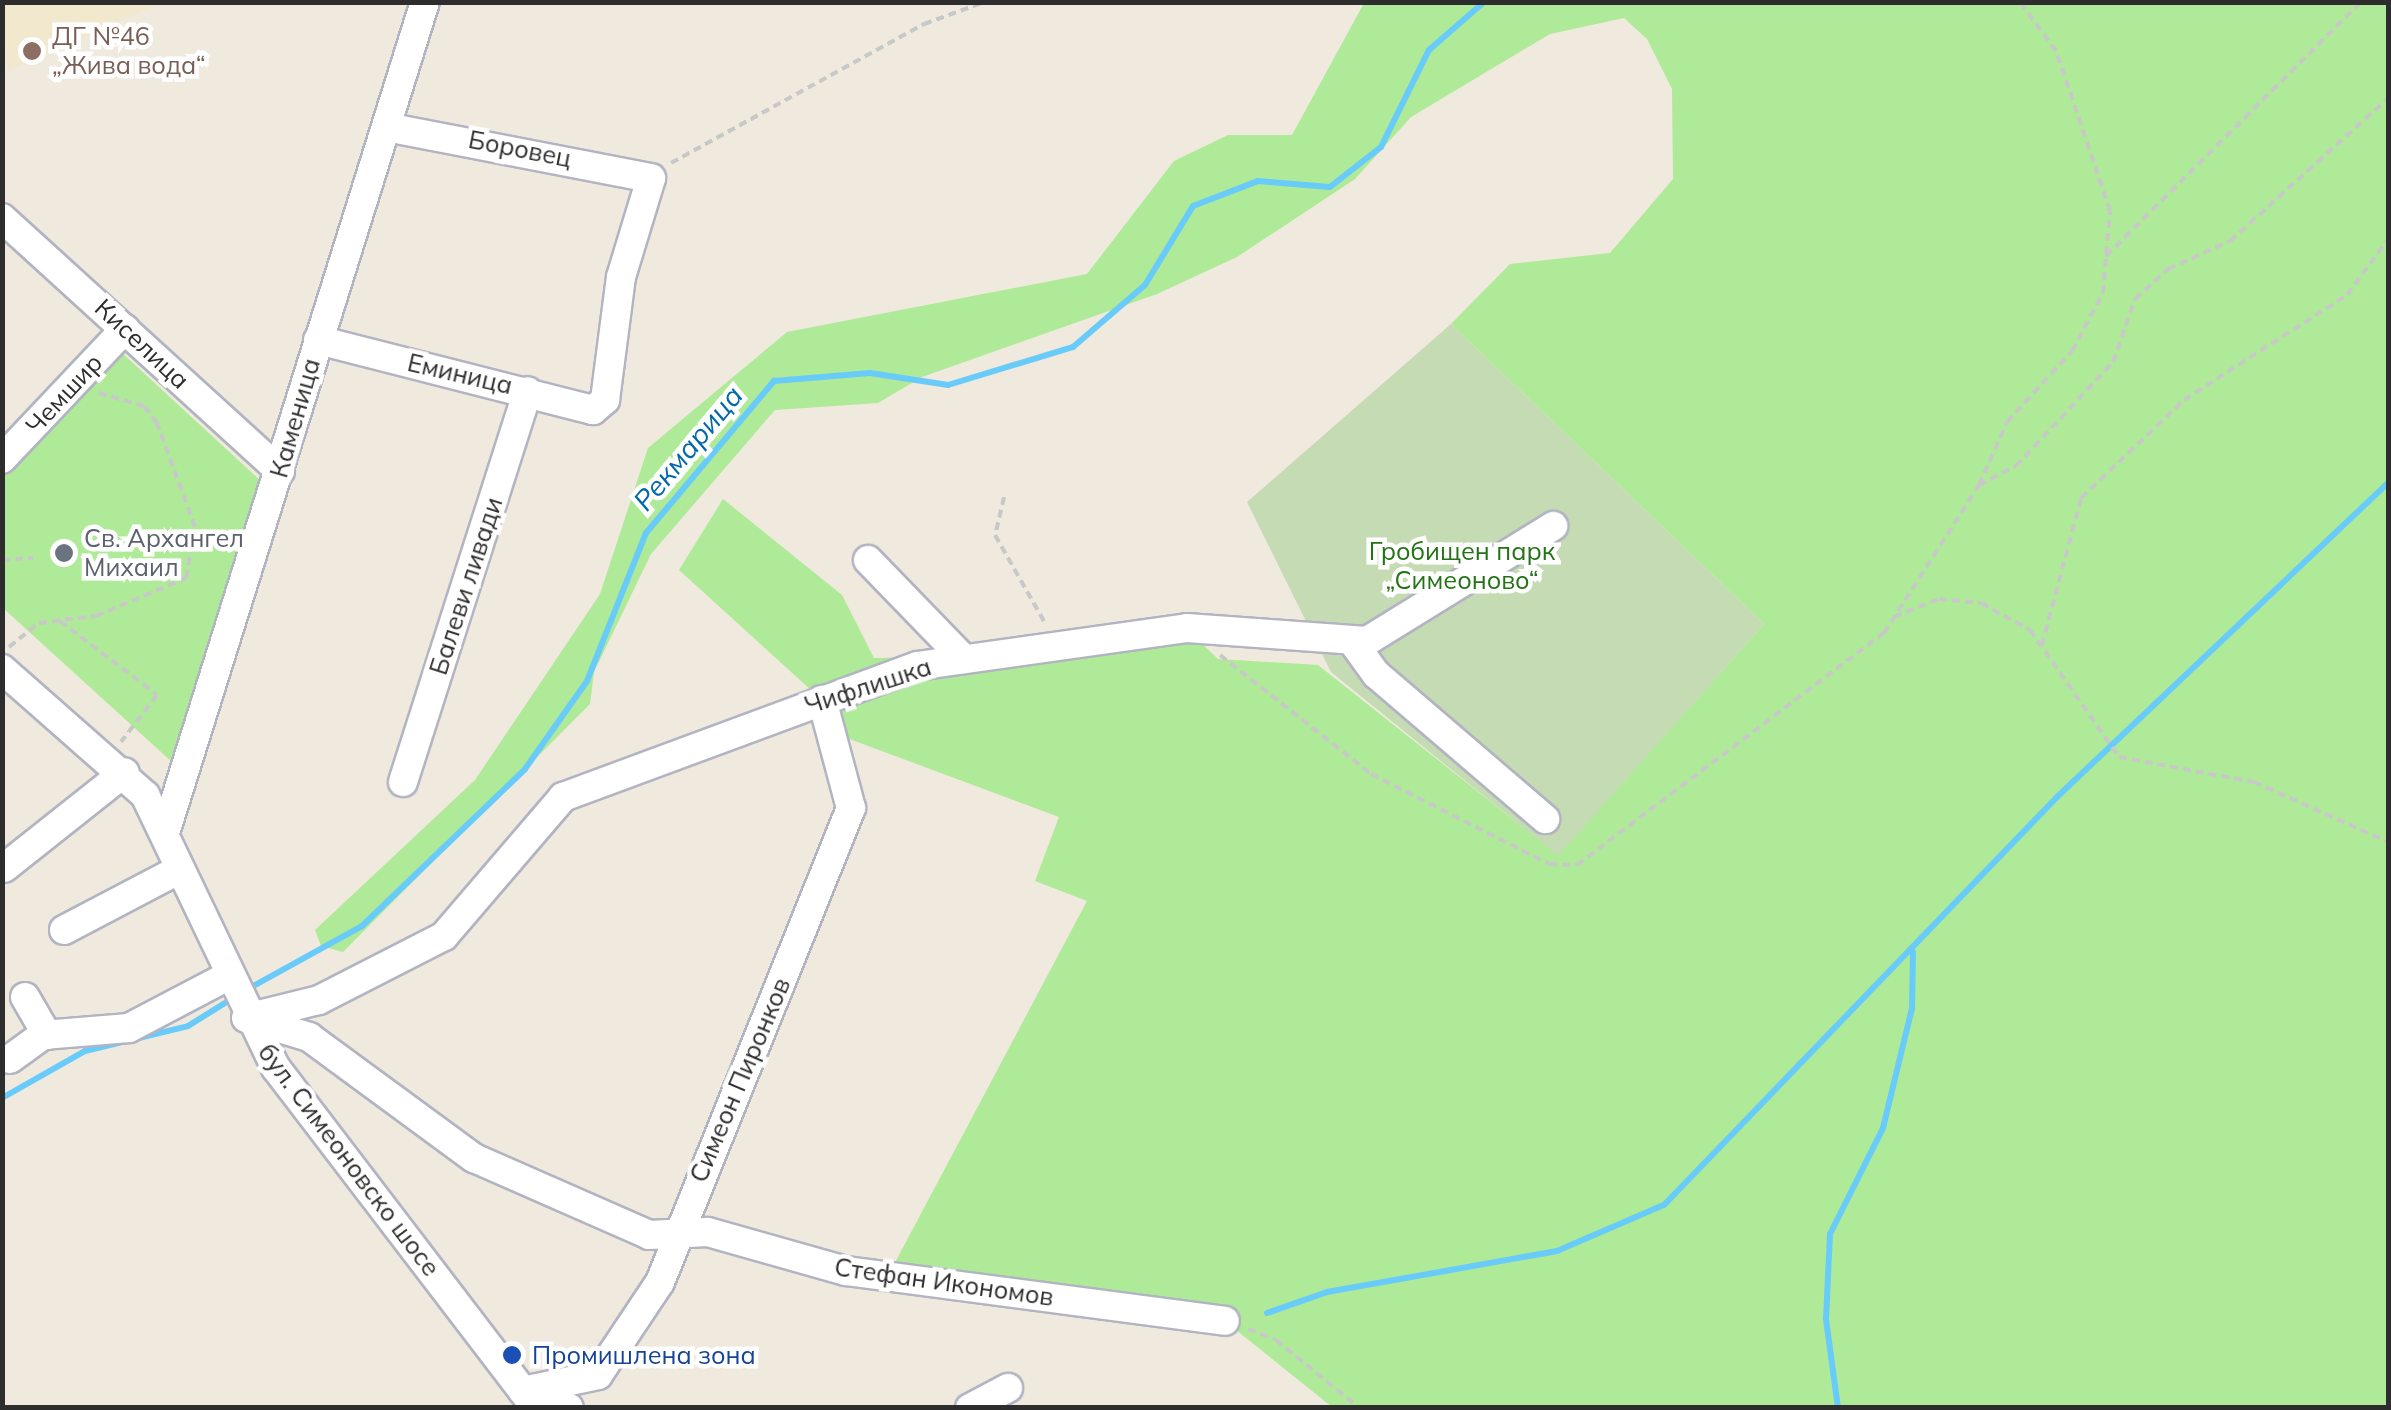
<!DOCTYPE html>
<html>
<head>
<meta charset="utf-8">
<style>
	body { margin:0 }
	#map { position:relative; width:2391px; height:1410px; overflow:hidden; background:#efe9de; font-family:Mulish,sans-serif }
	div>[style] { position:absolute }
	.education>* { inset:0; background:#f2e8cd }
	.green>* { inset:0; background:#aeea97 }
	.cemetery>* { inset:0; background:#c5dbb4 }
	.stream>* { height:6px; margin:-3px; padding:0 3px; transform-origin:3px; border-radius:3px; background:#69cbfa }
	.path>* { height:4px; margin-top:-2px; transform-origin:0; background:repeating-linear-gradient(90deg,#c8c8c8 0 8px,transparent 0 13px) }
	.roads { filter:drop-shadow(2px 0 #b2b4c2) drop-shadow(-2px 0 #b2b4c2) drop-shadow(0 2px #b2b4c2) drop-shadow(0 -2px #b2b4c2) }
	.minor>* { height:28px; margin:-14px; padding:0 14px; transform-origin:14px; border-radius:14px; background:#fff }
	.dots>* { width:28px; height:28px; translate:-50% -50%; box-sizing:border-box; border:5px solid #fff; border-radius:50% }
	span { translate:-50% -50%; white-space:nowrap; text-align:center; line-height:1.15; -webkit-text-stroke:9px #fff; paint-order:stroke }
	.education-label { font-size:25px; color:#785e54 }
	.left { translate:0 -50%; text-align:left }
	.street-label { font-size:25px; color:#2d2d2d }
	.worship-label { font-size:25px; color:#5b616d }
	.park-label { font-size:25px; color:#227314 }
	.transit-label { font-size:25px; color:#164399 }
	.water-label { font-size:28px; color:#0168ad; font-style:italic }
	.frame { position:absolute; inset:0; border:5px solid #2d2d2d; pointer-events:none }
</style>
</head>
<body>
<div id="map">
	<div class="education">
		<i style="clip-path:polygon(2px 3px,3px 2px,161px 3px,8px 71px)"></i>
	</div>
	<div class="green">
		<i style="clip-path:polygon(1364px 3px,2388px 3px,2388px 1407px,1332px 1407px,1225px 1321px,890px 1272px,1087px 901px,1035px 881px,1059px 817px,836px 734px,822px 700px,679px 570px,723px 499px,842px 595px,874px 658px,1018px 656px,1193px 635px,1218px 659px,1318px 665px,1558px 855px,1764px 624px,1451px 324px,1510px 264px,1610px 253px,1673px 179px,1672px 89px,1647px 39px,1624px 18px,1550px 34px,1411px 117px,1355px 179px,1237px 257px,1157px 294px,922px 377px,878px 403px,775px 410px,651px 554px,594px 672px,590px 704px,343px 952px,321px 946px,315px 930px,475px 780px,600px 594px,648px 448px,787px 332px,1087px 274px,1174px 161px,1228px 135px,1292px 135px)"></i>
		<i style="clip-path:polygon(121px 352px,262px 482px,172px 762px,3px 608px,2px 477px)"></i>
	</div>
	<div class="cemetery">
		<i style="clip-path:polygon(1451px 324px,1764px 624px,1558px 856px,1331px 672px,1247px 502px)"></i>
	</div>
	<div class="stream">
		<i style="left:248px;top:989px;width:130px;rotate:-28.9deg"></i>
		<i style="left:362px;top:926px;width:226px;rotate:-43.9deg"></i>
		<i style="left:525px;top:769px;width:108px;rotate:-54.8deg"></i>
		<i style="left:587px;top:681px;width:159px;rotate:-68.3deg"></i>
		<i style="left:646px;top:533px;width:199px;rotate:-49.9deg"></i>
		<i style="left:774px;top:381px;width:96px;rotate:-4.8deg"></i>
		<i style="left:870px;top:373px;width:79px;rotate:8.7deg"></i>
		<i style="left:948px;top:385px;width:131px;rotate:-16.9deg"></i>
		<i style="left:1073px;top:347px;width:95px;rotate:-40.7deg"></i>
		<i style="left:1145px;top:285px;width:92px;rotate:-58.7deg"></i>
		<i style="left:1193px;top:206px;width:70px;rotate:-21deg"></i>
		<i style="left:1258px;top:181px;width:72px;rotate:4.8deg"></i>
		<i style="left:1330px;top:187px;width:65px;rotate:-38.1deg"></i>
		<i style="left:1381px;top:147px;width:108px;rotate:-63.7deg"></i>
		<i style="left:1429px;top:50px;width:73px;rotate:-41.1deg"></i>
		<i style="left:2px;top:1098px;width:95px;rotate:-29.5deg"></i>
		<i style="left:85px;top:1051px;width:106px;rotate:-13.6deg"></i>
		<i style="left:188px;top:1026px;width:53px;rotate:-31.9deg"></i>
		<i style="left:1267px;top:1313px;width:64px;rotate:-19.3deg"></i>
		<i style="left:1327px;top:1292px;width:234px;rotate:-10.1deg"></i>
		<i style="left:1557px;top:1251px;width:116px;rotate:-23.3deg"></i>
		<i style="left:1664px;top:1205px;width:566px;rotate:-46.07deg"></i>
		<i style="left:2057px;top:797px;width:456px;rotate:-43.5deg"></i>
		<i style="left:1838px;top:1408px;width:90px;rotate:-97.7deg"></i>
		<i style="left:1826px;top:1319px;width:85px;rotate:-87.3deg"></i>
		<i style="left:1830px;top:1234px;width:119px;rotate:-63.4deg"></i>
		<i style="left:1883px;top:1128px;width:123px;rotate:-76.4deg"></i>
		<i style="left:1912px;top:1008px;width:56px;rotate:-89deg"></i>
	</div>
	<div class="path">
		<i style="left:671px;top:163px;width:289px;rotate:-28.8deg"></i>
		<i style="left:924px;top:24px;width:64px;rotate:-20.1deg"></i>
		<i style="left:2106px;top:256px;width:360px;rotate:-44.9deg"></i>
		<i style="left:1979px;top:485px;width:69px;rotate:-66deg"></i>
		<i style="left:2007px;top:422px;width:96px;rotate:-47.5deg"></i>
		<i style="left:2072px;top:351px;width:66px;rotate:-61.9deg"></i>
		<i style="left:2103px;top:293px;width:82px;rotate:-85.1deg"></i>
		<i style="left:2110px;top:211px;width:169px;rotate:-108.6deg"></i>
		<i style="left:2056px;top:51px;width:61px;rotate:-126.3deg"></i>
		<i style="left:1004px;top:497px;width:39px;rotate:103deg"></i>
		<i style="left:995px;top:535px;width:101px;rotate:60.4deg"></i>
		<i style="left:2px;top:560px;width:31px;rotate:-4deg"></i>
		<i style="left:1894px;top:617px;width:48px;rotate:-21.8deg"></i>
		<i style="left:1939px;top:599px;width:42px;rotate:5.4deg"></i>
		<i style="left:1981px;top:603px;width:56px;rotate:28.9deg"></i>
		<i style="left:2030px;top:630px;width:155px;rotate:55deg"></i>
		<i style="left:2119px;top:757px;width:137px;rotate:10.5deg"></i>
		<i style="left:2254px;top:782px;width:147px;rotate:24.1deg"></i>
		<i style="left:60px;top:621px;width:122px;rotate:37.3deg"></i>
		<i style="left:157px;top:695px;width:59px;rotate:127.5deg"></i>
		<i style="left:2042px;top:645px;width:152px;rotate:-75.1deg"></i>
		<i style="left:2081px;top:498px;width:142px;rotate:-43.6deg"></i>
		<i style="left:2184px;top:400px;width:194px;rotate:-32.8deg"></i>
		<i style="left:2347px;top:295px;width:69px;rotate:-53.8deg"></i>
		<i style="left:9px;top:647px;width:38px;rotate:-39deg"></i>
		<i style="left:39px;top:623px;width:57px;rotate:-7deg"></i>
		<i style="left:96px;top:616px;width:98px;rotate:-22.9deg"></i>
		<i style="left:186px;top:578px;width:52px;rotate:-80deg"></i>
		<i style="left:195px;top:527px;width:111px;rotate:-110.1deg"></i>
		<i style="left:157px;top:423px;width:21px;rotate:-127deg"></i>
		<i style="left:144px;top:406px;width:51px;rotate:-164.1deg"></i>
		<i style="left:1220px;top:655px;width:192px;rotate:38.2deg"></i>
		<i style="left:1371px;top:774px;width:199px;rotate:26.8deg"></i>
		<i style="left:1549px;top:864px;width:28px;rotate:2deg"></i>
		<i style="left:1577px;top:865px;width:385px;rotate:-37.1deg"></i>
		<i style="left:1884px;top:633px;width:176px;rotate:-57.3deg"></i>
		<i style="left:1979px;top:485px;width:42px;rotate:-27.2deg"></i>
		<i style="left:2016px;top:466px;width:142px;rotate:-47deg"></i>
		<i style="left:2113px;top:362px;width:67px;rotate:-70.8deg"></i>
		<i style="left:2135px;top:299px;width:45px;rotate:-42.3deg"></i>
		<i style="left:2168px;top:269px;width:68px;rotate:-24.3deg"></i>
		<i style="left:2230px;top:241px;width:213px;rotate:-42.1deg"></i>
		<i style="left:1248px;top:1329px;width:30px;rotate:21deg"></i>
		<i style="left:1276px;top:1340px;width:107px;rotate:39.3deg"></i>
	</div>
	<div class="roads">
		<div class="minor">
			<i style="left:2px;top:218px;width:376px;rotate:42.3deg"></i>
			<i style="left:318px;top:340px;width:284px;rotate:14.3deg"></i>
			<i style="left:593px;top:410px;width:16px;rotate:-40deg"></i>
			<i style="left:605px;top:400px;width:124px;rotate:-82.6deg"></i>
			<i style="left:621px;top:277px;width:103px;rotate:-73.1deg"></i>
			<i style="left:651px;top:178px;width:269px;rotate:-169.1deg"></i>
			<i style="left:2px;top:459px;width:179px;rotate:-46.6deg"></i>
			<i style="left:868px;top:560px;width:138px;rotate:45.9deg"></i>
			<i style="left:1352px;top:641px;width:41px;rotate:54deg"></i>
			<i style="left:1376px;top:674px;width:223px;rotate:40.6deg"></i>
			<i style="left:2px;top:669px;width:191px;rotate:41.4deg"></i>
			<i style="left:145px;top:795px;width:303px;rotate:64.4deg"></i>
			<i style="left:276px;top:1068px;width:428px;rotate:52.6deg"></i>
			<i style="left:403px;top:782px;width:410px;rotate:-72.3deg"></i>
			<i style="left:165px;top:833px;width:871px;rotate:-72.63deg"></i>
			<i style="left:4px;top:868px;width:154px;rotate:-38.4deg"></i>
			<i style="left:64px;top:930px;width:131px;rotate:-27.7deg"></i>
			<i style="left:25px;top:997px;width:44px;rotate:59.9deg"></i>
			<i style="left:246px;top:1018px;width:75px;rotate:-13.9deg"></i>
			<i style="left:319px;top:1000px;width:140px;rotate:-27.1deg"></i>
			<i style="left:444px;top:936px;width:183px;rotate:-49.4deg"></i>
			<i style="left:563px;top:797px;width:377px;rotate:-20.3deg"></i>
			<i style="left:917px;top:666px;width:273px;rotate:-8deg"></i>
			<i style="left:1187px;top:628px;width:180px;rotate:4.1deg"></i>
			<i style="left:1367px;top:641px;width:219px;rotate:-31.7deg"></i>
			<i style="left:247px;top:1018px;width:65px;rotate:17deg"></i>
			<i style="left:309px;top:1037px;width:205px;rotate:36.3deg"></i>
			<i style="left:474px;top:1158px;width:191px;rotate:23.7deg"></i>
			<i style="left:649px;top:1235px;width:59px;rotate:-2.9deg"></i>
			<i style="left:708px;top:1232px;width:143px;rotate:15.8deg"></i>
			<i style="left:846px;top:1271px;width:382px;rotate:7.5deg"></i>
			<i style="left:10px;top:1059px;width:41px;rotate:-36deg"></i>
			<i style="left:43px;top:1035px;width:86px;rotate:-4.7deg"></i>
			<i style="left:129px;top:1028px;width:112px;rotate:-27.7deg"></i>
			<i style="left:523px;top:1391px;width:77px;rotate:-12deg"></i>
			<i style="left:598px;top:1375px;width:112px;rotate:-56.3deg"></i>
			<i style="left:660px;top:1282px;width:511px;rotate:-68.05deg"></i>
			<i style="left:851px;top:808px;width:112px;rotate:-105deg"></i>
			<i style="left:524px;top:1391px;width:48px;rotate:20.7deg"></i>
			<i style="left:970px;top:1408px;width:43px;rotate:-27.8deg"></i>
		</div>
	</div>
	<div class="dots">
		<i style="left:32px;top:51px;background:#8d6e63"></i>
		<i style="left:64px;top:553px;background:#6b7280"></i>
		<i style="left:512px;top:1355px;background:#1a4fb4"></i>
	</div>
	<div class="education-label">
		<span class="left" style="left:52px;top:51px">ДГ №46<br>„Жива вода“</span>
	</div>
	<div class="street-label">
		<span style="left:520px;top:149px;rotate:11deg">Боровец</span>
		<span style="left:142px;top:344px;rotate:43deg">Киселица</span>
		<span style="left:460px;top:374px;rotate:13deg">Еминица</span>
		<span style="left:64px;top:394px;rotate:-47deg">Чемшир</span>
		<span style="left:295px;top:418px;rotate:-74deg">Каменица</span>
		<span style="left:466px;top:586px;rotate:-72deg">Балеви ливади</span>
		<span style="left:868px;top:686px;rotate:-18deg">Чифлишка</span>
		<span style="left:740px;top:1080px;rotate:-67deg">Симеон Пиронков</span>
		<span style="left:349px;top:1160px;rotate:53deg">бул. Симеоновско шосе</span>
		<span style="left:944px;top:1282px;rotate:8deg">Стефан Икономов</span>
	</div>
	<div class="worship-label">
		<span class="left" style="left:84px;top:553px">Св. Архангел<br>Михаил</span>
	</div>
	<div class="park-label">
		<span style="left:1462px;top:566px">Гробищен парк<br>„Симеоново“</span>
	</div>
	<div class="transit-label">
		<span class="left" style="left:532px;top:1355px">Промишлена зона</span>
	</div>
	<div class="water-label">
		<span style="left:688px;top:448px;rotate:-50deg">Рекмарица</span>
	</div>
	<div class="frame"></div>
</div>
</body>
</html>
